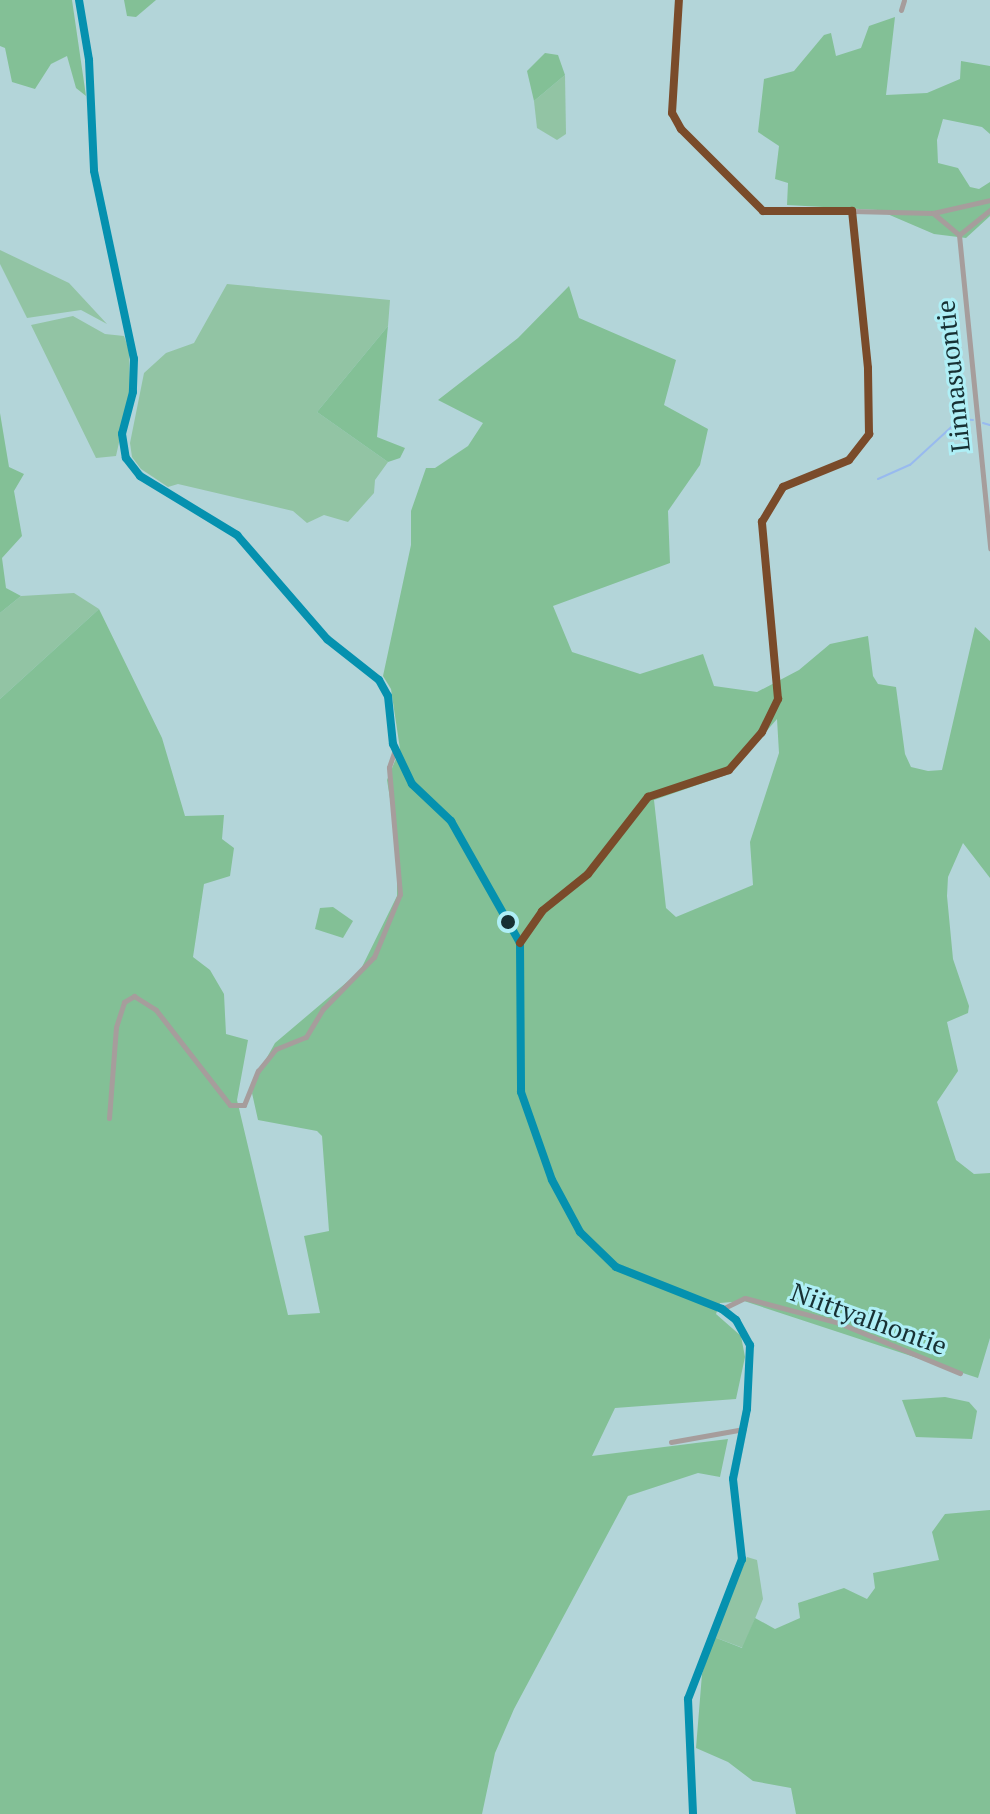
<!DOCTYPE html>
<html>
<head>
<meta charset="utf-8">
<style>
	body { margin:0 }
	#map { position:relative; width:990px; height:1814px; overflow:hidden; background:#b3d5d9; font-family:"PT Serif",serif }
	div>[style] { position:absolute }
	.green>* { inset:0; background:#92c4a4 }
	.forest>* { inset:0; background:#83c096 }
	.stream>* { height:2px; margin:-1px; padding:0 1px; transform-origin:1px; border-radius:1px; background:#98baef }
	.street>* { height:5px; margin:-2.5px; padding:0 2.5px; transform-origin:2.5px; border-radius:2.5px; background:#a69d9c }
	.bus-1>* { height:8px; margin:-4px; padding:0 4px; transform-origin:4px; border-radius:4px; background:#0591af }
	.bus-2>* { height:8px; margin:-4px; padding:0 4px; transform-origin:4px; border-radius:4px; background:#7a4b2a }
	.dots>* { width:22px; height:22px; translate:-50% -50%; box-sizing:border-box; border:4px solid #afeff6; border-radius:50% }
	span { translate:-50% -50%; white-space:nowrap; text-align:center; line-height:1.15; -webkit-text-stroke:6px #afeff6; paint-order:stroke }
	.street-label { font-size:26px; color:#173033 }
</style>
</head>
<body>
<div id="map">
	<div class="green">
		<i style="clip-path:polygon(565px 75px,566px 134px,557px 140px,537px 128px,534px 101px)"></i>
		<i style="clip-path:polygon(0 250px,69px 283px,107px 324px,81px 310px,27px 318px,0 264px)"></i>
		<i style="clip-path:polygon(227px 284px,390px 300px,388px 326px,317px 412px,388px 462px,375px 480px,374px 493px,348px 522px,324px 515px,307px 523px,293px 511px,178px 484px,168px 487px,141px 469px,132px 457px,130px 443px,144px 373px,166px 353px,194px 343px)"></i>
		<i style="clip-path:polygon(73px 316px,105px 334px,124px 336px,129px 350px,130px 393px,116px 456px,96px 458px,31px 325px)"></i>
		<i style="clip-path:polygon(74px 593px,99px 609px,0 699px,0 613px,21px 596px)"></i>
		<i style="clip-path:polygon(747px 1557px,757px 1560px,763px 1599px,743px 1648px,714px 1637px)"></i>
	</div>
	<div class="forest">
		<i style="clip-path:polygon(0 0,72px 0,86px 96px,76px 88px,67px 56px,51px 64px,35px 89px,12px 82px,5px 48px,0 46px)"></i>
		<i style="clip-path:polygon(124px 0,156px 0,136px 17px,127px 16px)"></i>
		<i style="clip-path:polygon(895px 17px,886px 95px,927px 93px,960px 79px,961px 61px,990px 66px,990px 134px,982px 127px,943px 119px,937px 140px,938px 163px,958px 168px,970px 187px,979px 189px,990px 182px,990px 216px,966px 238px,934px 234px,878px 210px,787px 205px,788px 183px,775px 179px,779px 146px,758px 132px,764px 79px,794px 71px,824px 35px,831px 33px,836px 56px,861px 48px,869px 26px)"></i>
		<i style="clip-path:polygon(545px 53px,558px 55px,565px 75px,534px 101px,527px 71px)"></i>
		<i style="clip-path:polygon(evenodd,569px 286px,579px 318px,676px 360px,664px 405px,708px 429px,700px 465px,668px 511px,670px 563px,553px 606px,572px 652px,640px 674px,703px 654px,714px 686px,757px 692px,799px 670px,830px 644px,868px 636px,873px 676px,878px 684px,896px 687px,905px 754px,911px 767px,928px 771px,942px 770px,975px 627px,990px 641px,990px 878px,963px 843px,948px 877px,947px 896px,953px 959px,969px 1006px,968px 1013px,947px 1022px,958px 1071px,937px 1102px,956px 1160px,974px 1174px,990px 1173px,990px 1338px,978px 1378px,744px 1301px,720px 1303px,716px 1314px,741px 1336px,745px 1357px,736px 1399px,615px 1408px,592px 1456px,728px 1439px,720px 1477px,698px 1473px,628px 1496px,514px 1709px,495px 1753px,482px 1814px,0 1814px,0 699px,99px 609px,162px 738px,185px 816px,224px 815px,222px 839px,234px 848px,230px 876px,204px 884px,193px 957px,210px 970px,224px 994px,226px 1034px,248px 1040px,237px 1100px,288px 1315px,320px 1313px,304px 1236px,329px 1231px,322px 1136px,317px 1131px,258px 1120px,252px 1093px,256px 1077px,275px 1043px,360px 971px,397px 896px,397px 842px,387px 780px,400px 749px,391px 689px,383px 676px,411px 545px,411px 511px,426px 468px,435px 468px,468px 446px,483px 423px,438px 400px,518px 338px,569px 286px,777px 719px,779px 753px,750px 842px,753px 885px,676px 917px,666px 908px,654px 800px,729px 774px,777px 719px)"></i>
		<i style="clip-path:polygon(388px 326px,377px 437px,405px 448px,400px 458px,388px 462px,317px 412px)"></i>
		<i style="clip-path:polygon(0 413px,9px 467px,24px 474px,14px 491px,22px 536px,2px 558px,6px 588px,21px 596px,0 613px)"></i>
		<i style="clip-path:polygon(333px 907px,353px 921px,343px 938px,315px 929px,320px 908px)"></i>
		<i style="clip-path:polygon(945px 1397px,969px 1402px,977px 1411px,972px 1439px,916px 1437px,902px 1400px)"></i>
		<i style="clip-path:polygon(990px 1510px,990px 1814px,796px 1814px,791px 1788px,753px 1781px,728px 1762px,696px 1748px,702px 1674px,714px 1637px,742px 1648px,755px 1618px,775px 1629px,800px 1618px,798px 1603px,844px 1588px,867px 1599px,875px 1588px,873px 1573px,939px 1560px,932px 1532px,945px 1514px)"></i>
	</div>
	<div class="stream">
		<i style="left:983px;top:423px;width:7px;rotate:16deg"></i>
		<i style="left:878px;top:479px;width:35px;rotate:-24deg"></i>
		<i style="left:910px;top:465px;width:68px;rotate:-42.6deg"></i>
		<i style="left:960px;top:419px;width:13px;rotate:4deg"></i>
	</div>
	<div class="street">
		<i style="left:79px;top:0;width:61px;rotate:80.5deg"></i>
		<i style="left:89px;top:60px;width:111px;rotate:87.4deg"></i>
		<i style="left:94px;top:171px;width:192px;rotate:78deg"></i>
		<i style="left:134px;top:359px;width:33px;rotate:92deg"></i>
		<i style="left:133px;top:392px;width:43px;rotate:104.7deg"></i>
		<i style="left:122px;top:434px;width:24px;rotate:81deg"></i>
		<i style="left:126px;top:458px;width:23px;rotate:52deg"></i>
		<i style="left:140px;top:476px;width:114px;rotate:31.3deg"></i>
		<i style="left:237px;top:535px;width:138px;rotate:49.1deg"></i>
		<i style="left:327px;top:639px;width:66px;rotate:38.3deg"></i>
		<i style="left:379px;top:680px;width:18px;rotate:61deg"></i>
		<i style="left:388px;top:696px;width:48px;rotate:84.1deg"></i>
		<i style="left:393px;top:744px;width:44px;rotate:64.6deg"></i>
		<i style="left:412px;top:784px;width:54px;rotate:43.5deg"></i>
		<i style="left:451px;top:821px;width:140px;rotate:60.5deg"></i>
		<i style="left:520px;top:943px;width:149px;rotate:89.6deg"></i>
		<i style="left:521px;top:1092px;width:93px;rotate:70.6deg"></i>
		<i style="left:552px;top:1180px;width:59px;rotate:61.7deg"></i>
		<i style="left:580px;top:1232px;width:50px;rotate:44.2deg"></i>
		<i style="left:616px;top:1267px;width:114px;rotate:21.6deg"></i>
		<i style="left:722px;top:1309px;width:18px;rotate:38deg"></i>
		<i style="left:736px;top:1320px;width:29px;rotate:61deg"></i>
		<i style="left:750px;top:1345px;width:64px;rotate:92.7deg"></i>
		<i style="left:747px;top:1409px;width:71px;rotate:101.3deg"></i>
		<i style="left:733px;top:1479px;width:81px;rotate:83.6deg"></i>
		<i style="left:742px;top:1559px;width:150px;rotate:111.1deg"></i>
		<i style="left:688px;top:1699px;width:115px;rotate:87.5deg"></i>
		<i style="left:901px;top:10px;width:10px;rotate:-73deg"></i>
		<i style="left:852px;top:211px;width:81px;rotate:1.4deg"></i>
		<i style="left:933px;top:213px;width:58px;rotate:-12.8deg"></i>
		<i style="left:933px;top:213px;width:34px;rotate:40deg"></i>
		<i style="left:959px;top:235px;width:315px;rotate:84.3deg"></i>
		<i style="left:959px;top:235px;width:40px;rotate:-39deg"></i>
		<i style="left:521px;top:943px;width:38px;rotate:-57deg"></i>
		<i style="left:542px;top:911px;width:59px;rotate:-38.8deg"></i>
		<i style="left:588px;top:874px;width:98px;rotate:-52.1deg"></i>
		<i style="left:648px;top:797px;width:85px;rotate:-18.4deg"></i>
		<i style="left:729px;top:770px;width:50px;rotate:-49deg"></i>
		<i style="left:762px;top:732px;width:37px;rotate:-64deg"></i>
		<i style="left:778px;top:699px;width:178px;rotate:-95.2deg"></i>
		<i style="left:762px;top:522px;width:41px;rotate:-59deg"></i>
		<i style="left:783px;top:487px;width:71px;rotate:-22.2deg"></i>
		<i style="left:849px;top:460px;width:33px;rotate:-52deg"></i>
		<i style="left:869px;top:434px;width:66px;rotate:-90.9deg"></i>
		<i style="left:868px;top:368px;width:158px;rotate:-95.8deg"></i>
		<i style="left:852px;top:211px;width:89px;rotate:180deg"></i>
		<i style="left:763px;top:211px;width:116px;rotate:-135deg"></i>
		<i style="left:681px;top:129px;width:18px;rotate:-119deg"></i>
		<i style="left:672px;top:113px;width:113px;rotate:-86.5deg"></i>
		<i style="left:109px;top:1118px;width:91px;rotate:-85.6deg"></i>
		<i style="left:116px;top:1027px;width:26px;rotate:-72deg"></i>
		<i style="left:124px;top:1002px;width:12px;rotate:-31deg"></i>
		<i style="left:134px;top:996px;width:26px;rotate:32deg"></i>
		<i style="left:156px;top:1010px;width:120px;rotate:52.1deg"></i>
		<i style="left:230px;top:1105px;width:14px"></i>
		<i style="left:244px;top:1105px;width:37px;rotate:-68deg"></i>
		<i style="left:258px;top:1071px;width:28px;rotate:-51deg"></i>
		<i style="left:276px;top:1049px;width:32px;rotate:-22deg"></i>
		<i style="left:306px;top:1037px;width:33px;rotate:-59deg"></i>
		<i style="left:323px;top:1009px;width:73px;rotate:-45.6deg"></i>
		<i style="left:374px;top:957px;width:68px;rotate:-67.6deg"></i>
		<i style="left:400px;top:894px;width:127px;rotate:-95deg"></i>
		<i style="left:389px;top:767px;width:18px;rotate:-71deg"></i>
		<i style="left:722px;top:1309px;width:25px;rotate:-26deg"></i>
		<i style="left:745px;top:1298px;width:97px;rotate:14.9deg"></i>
		<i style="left:839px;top:1323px;width:131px;rotate:22.5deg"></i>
		<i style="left:671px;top:1442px;width:74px;rotate:-10.1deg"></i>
	</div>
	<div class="bus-1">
		<i style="left:79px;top:0;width:61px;rotate:80.5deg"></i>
		<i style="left:89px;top:60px;width:111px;rotate:87.4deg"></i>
		<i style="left:94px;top:171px;width:192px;rotate:78deg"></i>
		<i style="left:134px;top:359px;width:33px;rotate:92deg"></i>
		<i style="left:133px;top:392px;width:43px;rotate:104.7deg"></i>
		<i style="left:122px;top:434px;width:24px;rotate:81deg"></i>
		<i style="left:126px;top:458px;width:23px;rotate:52deg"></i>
		<i style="left:140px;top:476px;width:114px;rotate:31.3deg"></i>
		<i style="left:237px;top:535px;width:138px;rotate:49.1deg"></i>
		<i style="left:327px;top:639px;width:66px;rotate:38.3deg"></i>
		<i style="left:379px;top:680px;width:18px;rotate:61deg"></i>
		<i style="left:388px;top:696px;width:48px;rotate:84.1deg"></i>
		<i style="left:393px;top:744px;width:44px;rotate:64.6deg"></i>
		<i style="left:412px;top:784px;width:54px;rotate:43.5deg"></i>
		<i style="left:451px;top:821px;width:140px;rotate:60.5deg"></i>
		<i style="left:520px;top:943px;width:149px;rotate:89.6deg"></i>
		<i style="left:521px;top:1092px;width:93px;rotate:70.6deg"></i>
		<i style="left:552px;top:1180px;width:59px;rotate:61.7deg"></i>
		<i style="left:580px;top:1232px;width:50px;rotate:44.2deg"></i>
		<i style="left:616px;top:1267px;width:114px;rotate:21.6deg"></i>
		<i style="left:722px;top:1309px;width:18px;rotate:38deg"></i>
		<i style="left:736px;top:1320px;width:29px;rotate:61deg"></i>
		<i style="left:750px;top:1345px;width:64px;rotate:92.7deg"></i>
		<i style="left:747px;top:1409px;width:71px;rotate:101.3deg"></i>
		<i style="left:733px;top:1479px;width:81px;rotate:83.6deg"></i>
		<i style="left:742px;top:1559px;width:150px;rotate:111.1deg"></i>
		<i style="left:688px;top:1699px;width:115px;rotate:87.5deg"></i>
	</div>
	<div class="bus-2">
		<i style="left:520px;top:943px;width:39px;rotate:-55deg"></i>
		<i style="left:542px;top:911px;width:59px;rotate:-38.8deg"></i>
		<i style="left:588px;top:874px;width:98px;rotate:-52.1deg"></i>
		<i style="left:648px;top:797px;width:85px;rotate:-18.4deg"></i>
		<i style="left:729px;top:770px;width:50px;rotate:-49deg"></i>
		<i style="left:762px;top:732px;width:37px;rotate:-64deg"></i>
		<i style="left:778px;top:699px;width:178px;rotate:-95.2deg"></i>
		<i style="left:762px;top:522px;width:41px;rotate:-59deg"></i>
		<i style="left:783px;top:487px;width:71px;rotate:-22.2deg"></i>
		<i style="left:849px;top:460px;width:33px;rotate:-52deg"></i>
		<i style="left:869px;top:434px;width:66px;rotate:-90.9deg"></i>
		<i style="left:868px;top:368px;width:158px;rotate:-95.8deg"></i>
		<i style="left:852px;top:211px;width:89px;rotate:180deg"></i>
		<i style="left:763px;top:211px;width:116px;rotate:-135deg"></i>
		<i style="left:681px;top:129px;width:18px;rotate:-119deg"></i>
		<i style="left:672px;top:113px;width:113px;rotate:-86.5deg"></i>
	</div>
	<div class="dots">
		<i style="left:508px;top:922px;background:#173033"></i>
	</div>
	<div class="street-label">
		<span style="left:953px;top:376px;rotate:-96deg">Linnasuontie</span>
		<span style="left:869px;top:1319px;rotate:20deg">Niittyalhontie</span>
	</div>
</div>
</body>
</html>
